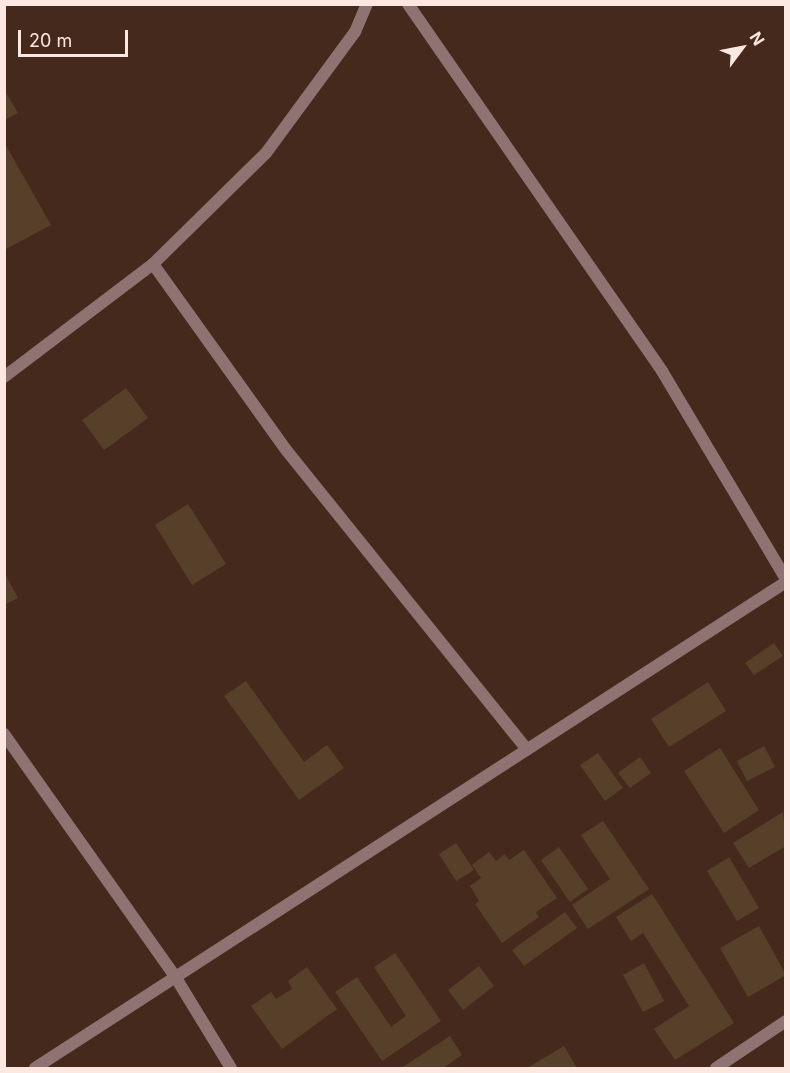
<!DOCTYPE html>
<html>
<head>
<meta charset="utf-8">
<style>
	body { margin:0 }
	#map { position:relative; width:790px; height:1073px; overflow:hidden; background:#46291d; font-family:Inter,sans-serif }
	div>[style] { position:absolute }
	.building>* { inset:0; background:#574029 }
	.street>* { height:12px; margin:-6px; padding:0 6px; transform-origin:6px; border-radius:6px; background:#8f7372 }
	span { translate:-50% -50%; white-space:nowrap; text-align:center; line-height:1.15; -webkit-text-stroke:6px #46291d; paint-order:stroke }
	.frame { position:absolute; inset:0; border:6px solid #fce8e0; pointer-events:none }
	.north { position:absolute; left:712px; top:18px; width:60px; height:60px; -webkit-text-stroke:4px #46291d; paint-order:stroke; rotate:58deg; font-size:16px; font-weight:700; line-height:24px; text-align:center; color:#fce8e0 }
	.north::after { content:''; display:block; margin:auto; width:21px; height:27px; background:#fce8e0; clip-path:polygon(50% 0,100% 100%,50% 72%,0 100%) }
	.scale { position:absolute; left:18px; top:30px; width:110px; height:27px; box-sizing:border-box; border:3px solid #fce8e0; border-top:0; padding-left:8px; font-size:18px; line-height:21px; white-space:nowrap; color:#fce8e0; -webkit-text-stroke:4px #46291d; paint-order:stroke }
</style>
</head>
<body>
<div id="map">
	<div class="building">
		<i style="clip-path:polygon(4px 89px,18px 113px,4px 120px)"></i>
		<i style="clip-path:polygon(4px 142px,51px 225px,4px 250px)"></i>
		<i style="clip-path:polygon(126px 388px,148px 418px,104px 450px,82px 420px)"></i>
		<i style="clip-path:polygon(188px 504px,226px 564px,192px 585px,155px 525px)"></i>
		<i style="clip-path:polygon(4px 572px,18px 598px,4px 605px)"></i>
		<i style="clip-path:polygon(774px 643px,783px 656px,754px 675px,745px 663px)"></i>
		<i style="clip-path:polygon(246px 681px,304px 762px,327px 745px,344px 768px,299px 800px,224px 696px)"></i>
		<i style="clip-path:polygon(708px 682px,726px 711px,669px 747px,651px 719px)"></i>
		<i style="clip-path:polygon(764px 746px,775px 767px,747px 781px,737px 761px)"></i>
		<i style="clip-path:polygon(720px 748px,759px 810px,724px 833px,684px 771px)"></i>
		<i style="clip-path:polygon(598px 753px,623px 788px,605px 801px,580px 765px)"></i>
		<i style="clip-path:polygon(640px 757px,651px 773px,630px 788px,618px 773px)"></i>
		<i style="clip-path:polygon(783px 812px,786px 846px,749px 868px,733px 843px)"></i>
		<i style="clip-path:polygon(603px 821px,649px 889px,588px 929px,572px 905px,610px 879px,581px 835px)"></i>
		<i style="clip-path:polygon(456px 843px,474px 870px,456px 881px,439px 854px)"></i>
		<i style="clip-path:polygon(559px 847px,588px 889px,570px 902px,541px 860px)"></i>
		<i style="clip-path:polygon(524px 850px,557px 898px,536px 912px,539px 917px,502px 943px,475px 904px,479px 901px,470px 886px,481px 878px,472px 865px,489px 852px,496px 861px,505px 854px,509px 860px)"></i>
		<i style="clip-path:polygon(729px 857px,759px 908px,737px 921px,707px 871px)"></i>
		<i style="clip-path:polygon(652px 894px,734px 1023px,675px 1060px,654px 1029px,689px 1006px,643px 933px,631px 941px,616px 917px)"></i>
		<i style="clip-path:polygon(565px 912px,577px 928px,524px 966px,512px 950px)"></i>
		<i style="clip-path:polygon(759px 926px,786px 975px,748px 997px,720px 948px)"></i>
		<i style="clip-path:polygon(395px 953px,441px 1021px,382px 1061px,335px 992px,357px 977px,391px 1027px,406px 1016px,374px 967px)"></i>
		<i style="clip-path:polygon(644px 963px,664px 1001px,643px 1012px,623px 975px)"></i>
		<i style="clip-path:polygon(479px 966px,494px 986px,463px 1010px,448px 990px)"></i>
		<i style="clip-path:polygon(307px 967px,337px 1009px,282px 1049px,251px 1006px,271px 992px,276px 999px,292px 989px,288px 981px)"></i>
		<i style="clip-path:polygon(450px 1036px,462px 1055px,443px 1068px,401px 1068px)"></i>
		<i style="clip-path:polygon(564px 1046px,577px 1068px,527px 1068px)"></i>
	</div>
	<div class="street">
		<i style="left:408px;top:4px;width:446px;rotate:55.3deg"></i>
		<i style="left:662px;top:371px;width:242px;rotate:59.2deg"></i>
		<i style="left:153px;top:264px;width:230px;rotate:54.4deg"></i>
		<i style="left:287px;top:451px;width:383px;rotate:51.2deg"></i>
		<i style="left:4px;top:377px;width:187px;rotate:-37.2deg"></i>
		<i style="left:153px;top:264px;width:158px;rotate:-44.5deg"></i>
		<i style="left:266px;top:153px;width:150px;rotate:-53.7deg"></i>
		<i style="left:355px;top:32px;width:30px;rotate:-67deg"></i>
		<i style="left:4px;top:734px;width:299px;rotate:54.8deg"></i>
		<i style="left:176px;top:978px;width:105px;rotate:58.6deg"></i>
		<i style="left:35px;top:1068px;width:895px;rotate:-32.91deg"></i>
		<i style="left:716px;top:1068px;width:84px;rotate:-33.9deg"></i>
	</div>
	<div class="frame"></div>
	<div class="north">N</div>
	<div class="scale">20 m</div>
</div>
</body>
</html>
